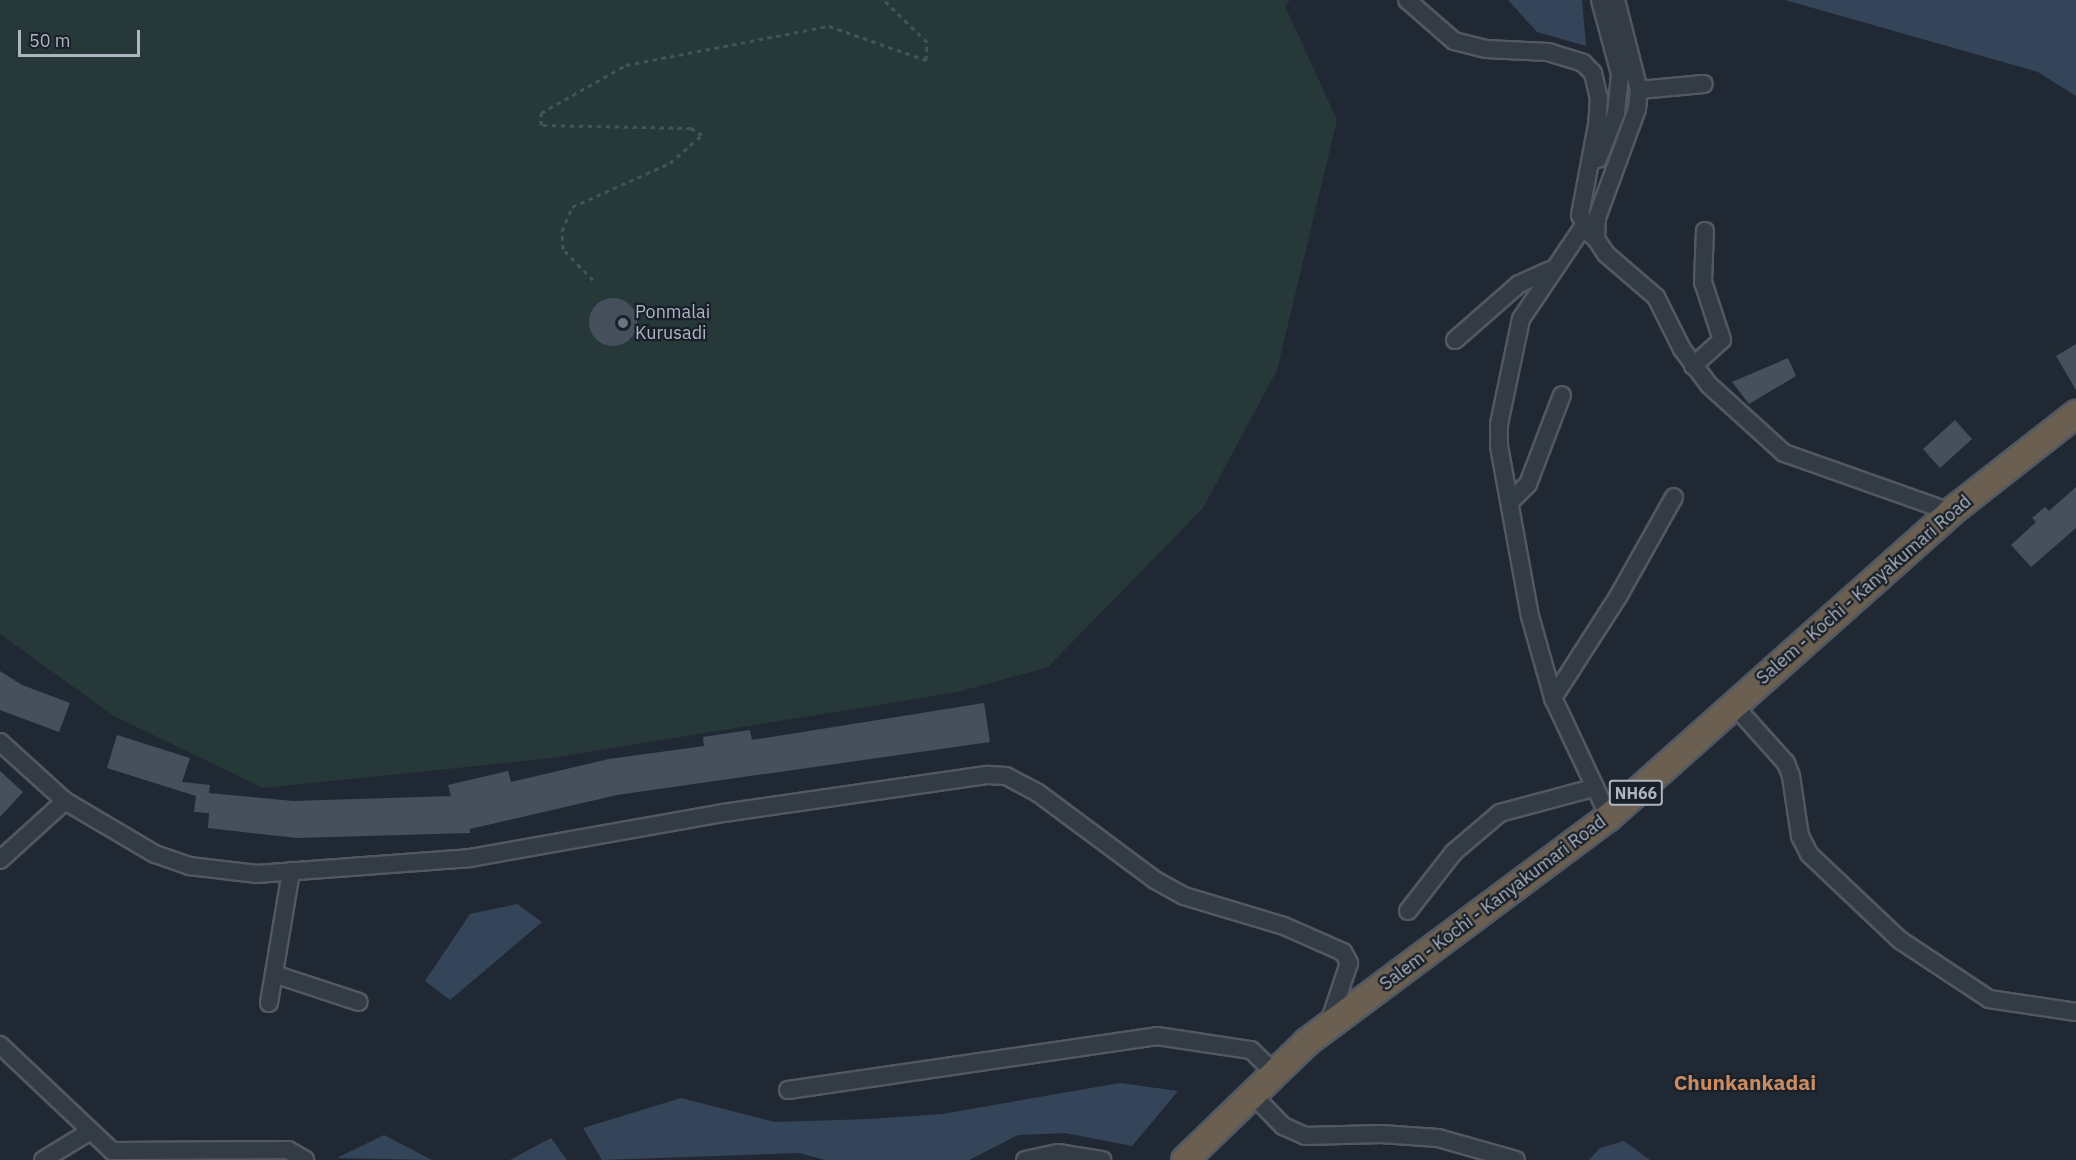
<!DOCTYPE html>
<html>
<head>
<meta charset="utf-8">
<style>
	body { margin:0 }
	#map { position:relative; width:2076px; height:1160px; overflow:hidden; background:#202933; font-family:"IBM Plex Sans",sans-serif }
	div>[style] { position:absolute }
	.green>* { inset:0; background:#263938 }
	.water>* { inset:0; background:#354559 }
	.building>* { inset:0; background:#46505d }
	.round { border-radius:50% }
	.path>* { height:3px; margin-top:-1.5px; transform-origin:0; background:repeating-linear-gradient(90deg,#435456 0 4.5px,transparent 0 9px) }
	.roads { filter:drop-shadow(2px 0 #515862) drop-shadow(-2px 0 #515862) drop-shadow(0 2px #515862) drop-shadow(0 -2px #515862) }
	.minor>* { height:16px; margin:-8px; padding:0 8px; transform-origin:8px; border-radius:8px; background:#333b44 }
	.highway>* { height:26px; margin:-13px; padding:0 13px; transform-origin:13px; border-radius:13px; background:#6a5f51 }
	.dots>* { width:16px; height:16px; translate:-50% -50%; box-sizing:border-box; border:3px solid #192029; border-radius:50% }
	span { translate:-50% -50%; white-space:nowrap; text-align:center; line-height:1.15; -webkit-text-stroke:4.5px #192029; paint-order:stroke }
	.shield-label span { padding:2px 4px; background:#192029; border:2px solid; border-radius:4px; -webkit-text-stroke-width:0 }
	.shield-label { font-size:16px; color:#adb5c1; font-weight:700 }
	.poi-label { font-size:18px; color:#adb5c1 }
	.left { translate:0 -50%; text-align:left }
	.street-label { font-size:18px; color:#adb5c1 }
	.quarter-label { font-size:21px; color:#ca8b60; font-weight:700 }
	.scale { position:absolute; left:18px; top:30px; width:122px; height:27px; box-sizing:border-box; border:3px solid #adb5c1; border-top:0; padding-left:8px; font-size:18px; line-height:21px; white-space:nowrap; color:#adb5c1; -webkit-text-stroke:4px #192029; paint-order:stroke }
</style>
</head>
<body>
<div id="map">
	<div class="green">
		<i style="clip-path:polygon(0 0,1290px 0,1285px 6px,1337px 120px,1277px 370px,1203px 508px,1048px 667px,958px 692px,544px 759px,263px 788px,114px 716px,0 634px)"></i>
	</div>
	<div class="water">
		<i style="clip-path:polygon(1508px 0,1582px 0,1586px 46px,1537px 32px)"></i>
		<i style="clip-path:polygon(1785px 0,2076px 0,2076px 96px,2038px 72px)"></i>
		<i style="clip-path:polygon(517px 904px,542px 922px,450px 1000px,425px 981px,470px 914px)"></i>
		<i style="clip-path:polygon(1120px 1083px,1178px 1091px,1132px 1146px,1065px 1133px,1018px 1135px,969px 1160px,825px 1160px,799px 1153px,602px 1160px,583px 1128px,681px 1098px,775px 1122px,870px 1119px,942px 1114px)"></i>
		<i style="clip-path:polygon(384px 1135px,432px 1160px,337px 1158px)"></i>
		<i style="clip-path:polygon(551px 1138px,567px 1160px,510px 1160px)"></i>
		<i style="clip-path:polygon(1624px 1141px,1650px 1160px,1589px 1160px,1600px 1148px)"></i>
	</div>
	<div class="building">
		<i class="round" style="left:589px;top:298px;width:48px;height:48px"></i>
		<i style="clip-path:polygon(2076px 344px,2076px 390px,2056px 356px)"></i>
		<i style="clip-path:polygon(1788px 358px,1796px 376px,1749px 404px,1732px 382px)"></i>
		<i style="clip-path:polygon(1955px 420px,1972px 439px,1940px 468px,1923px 449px)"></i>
		<i style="clip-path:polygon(2076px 487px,2076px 528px,2031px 567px,2011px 545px,2036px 522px,2032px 518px,2045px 507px,2049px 511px)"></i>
		<i style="clip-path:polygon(0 671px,22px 685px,70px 703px,59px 732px,0 710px)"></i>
		<i style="clip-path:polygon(984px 703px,990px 742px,617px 795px,470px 829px,470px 833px,297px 838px,208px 828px,209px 813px,194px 812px,196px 796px,107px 768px,117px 735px,190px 758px,182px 782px,210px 785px,209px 793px,293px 801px,451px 796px,448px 785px,508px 771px,511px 782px,609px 759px,704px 746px,703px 737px,750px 730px,752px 740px)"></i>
		<i style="clip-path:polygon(0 771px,23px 792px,0 817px)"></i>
	</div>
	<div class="path">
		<i style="left:593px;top:280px;width:43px;rotate:-134.1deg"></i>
		<i style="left:563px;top:249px;width:18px;rotate:-93deg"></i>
		<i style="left:562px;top:231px;width:26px;rotate:-67deg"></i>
		<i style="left:572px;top:207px;width:107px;rotate:-24.2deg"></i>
		<i style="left:670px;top:163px;width:43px;rotate:-41.2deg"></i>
		<i style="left:702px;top:135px;width:13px;rotate:-148deg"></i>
		<i style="left:691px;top:128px;width:150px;rotate:-178.9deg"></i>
		<i style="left:541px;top:125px;width:12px;rotate:-90deg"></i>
		<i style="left:541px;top:113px;width:98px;rotate:-29.5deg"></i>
		<i style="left:626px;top:65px;width:207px;rotate:-10.9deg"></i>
		<i style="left:829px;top:26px;width:103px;rotate:19.3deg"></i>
		<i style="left:926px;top:60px;width:18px;rotate:-87deg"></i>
		<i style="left:927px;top:42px;width:60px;rotate:-135.7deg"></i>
	</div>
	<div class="roads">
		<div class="minor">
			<i style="left:1407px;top:0;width:62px;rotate:41.1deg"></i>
			<i style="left:1454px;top:41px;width:33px;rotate:14deg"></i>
			<i style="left:1486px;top:49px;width:62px;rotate:2.8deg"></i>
			<i style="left:1548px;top:52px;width:37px;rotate:17deg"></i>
			<i style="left:1583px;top:63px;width:14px;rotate:45deg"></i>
			<i style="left:1593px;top:73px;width:26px;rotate:77deg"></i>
			<i style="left:1599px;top:98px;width:27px;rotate:94deg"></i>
			<i style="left:1597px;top:125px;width:92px;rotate:100.7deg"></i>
			<i style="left:1580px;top:215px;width:23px;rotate:61deg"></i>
			<i style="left:1616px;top:0;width:93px;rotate:75.7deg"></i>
			<i style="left:1639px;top:90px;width:19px;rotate:96deg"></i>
			<i style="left:1637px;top:109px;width:116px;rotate:110.2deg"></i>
			<i style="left:1597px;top:218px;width:21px;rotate:93deg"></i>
			<i style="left:1596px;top:239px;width:18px;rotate:56deg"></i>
			<i style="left:1606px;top:254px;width:66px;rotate:40.7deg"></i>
			<i style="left:1656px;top:297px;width:58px;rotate:63.4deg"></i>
			<i style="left:1682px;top:349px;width:45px;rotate:53.1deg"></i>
			<i style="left:1709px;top:385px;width:101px;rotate:42.2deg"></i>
			<i style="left:1784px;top:453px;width:177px;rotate:19.5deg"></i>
			<i style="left:1639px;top:90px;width:65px;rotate:-5.3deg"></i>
			<i style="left:1598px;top:159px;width:49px;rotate:-68.6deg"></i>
			<i style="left:1616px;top:113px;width:39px;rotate:-84deg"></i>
			<i style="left:1620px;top:74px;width:77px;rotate:-105.1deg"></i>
			<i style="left:1583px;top:227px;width:111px;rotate:124deg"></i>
			<i style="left:1521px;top:319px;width:107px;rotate:101.8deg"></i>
			<i style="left:1499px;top:424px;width:22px;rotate:90deg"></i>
			<i style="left:1499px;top:446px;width:173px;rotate:79.7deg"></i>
			<i style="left:1530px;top:616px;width:85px;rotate:74.3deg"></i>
			<i style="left:1553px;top:698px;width:132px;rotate:64.8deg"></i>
			<i style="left:1455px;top:340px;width:85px;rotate:-41.2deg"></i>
			<i style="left:1519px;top:284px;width:34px;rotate:-24deg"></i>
			<i style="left:1693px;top:366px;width:39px;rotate:-42deg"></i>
			<i style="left:1722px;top:340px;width:61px;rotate:-108.1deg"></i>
			<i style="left:1703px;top:282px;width:51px;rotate:-87.8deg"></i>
			<i style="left:1511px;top:501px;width:24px;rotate:-45deg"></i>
			<i style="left:1528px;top:484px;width:95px;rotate:-69.1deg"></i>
			<i style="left:1553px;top:698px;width:122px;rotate:-57.3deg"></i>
			<i style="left:1619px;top:595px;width:112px;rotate:-60.7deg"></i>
			<i style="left:1733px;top:704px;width:79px;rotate:48.1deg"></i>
			<i style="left:1786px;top:763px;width:14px;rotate:69deg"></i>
			<i style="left:1791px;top:776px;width:61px;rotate:81.5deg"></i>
			<i style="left:1800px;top:836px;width:20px;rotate:63deg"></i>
			<i style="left:1809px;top:854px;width:125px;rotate:43.4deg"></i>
			<i style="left:1900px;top:940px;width:107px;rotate:33.5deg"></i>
			<i style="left:1989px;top:999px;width:88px;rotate:8.5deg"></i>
			<i style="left:0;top:742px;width:88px;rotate:42.2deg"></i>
			<i style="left:65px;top:801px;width:104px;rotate:30.5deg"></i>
			<i style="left:155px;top:854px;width:36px;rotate:19deg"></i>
			<i style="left:189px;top:866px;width:69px;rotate:6.6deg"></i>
			<i style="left:258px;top:874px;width:213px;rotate:-4.3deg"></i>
			<i style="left:470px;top:858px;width:257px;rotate:-10.1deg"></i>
			<i style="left:723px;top:813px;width:268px;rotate:-8.2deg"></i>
			<i style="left:988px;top:775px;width:18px;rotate:3deg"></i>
			<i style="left:1006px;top:776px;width:36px;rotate:28deg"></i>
			<i style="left:1038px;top:793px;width:146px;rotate:36.6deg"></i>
			<i style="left:1155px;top:880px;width:33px;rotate:29deg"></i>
			<i style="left:1184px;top:896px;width:104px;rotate:16.7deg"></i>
			<i style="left:1284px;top:926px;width:64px;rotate:23.8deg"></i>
			<i style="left:1343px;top:952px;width:13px;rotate:61deg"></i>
			<i style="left:1349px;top:963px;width:66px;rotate:108.4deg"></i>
			<i style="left:0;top:860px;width:88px;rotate:-42.2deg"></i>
			<i style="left:1408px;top:911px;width:75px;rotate:-52.1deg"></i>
			<i style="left:1454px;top:852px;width:60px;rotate:-40.3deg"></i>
			<i style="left:1500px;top:813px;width:96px;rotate:-15deg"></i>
			<i style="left:274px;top:974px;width:89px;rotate:18.2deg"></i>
			<i style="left:269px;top:1003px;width:134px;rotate:-80.5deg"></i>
			<i style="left:0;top:1045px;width:154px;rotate:43.4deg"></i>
			<i style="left:112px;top:1151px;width:176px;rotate:-0.3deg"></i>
			<i style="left:288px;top:1150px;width:20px;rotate:30deg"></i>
			<i style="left:788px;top:1090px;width:373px;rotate:-8.3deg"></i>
			<i style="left:1157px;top:1036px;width:95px;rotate:8.5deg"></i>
			<i style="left:1251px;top:1050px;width:33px;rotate:44deg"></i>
			<i style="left:1253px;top:1095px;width:43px;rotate:45.9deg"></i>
			<i style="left:1283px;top:1126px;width:24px;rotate:24deg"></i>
			<i style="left:1305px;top:1136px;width:76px;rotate:-1.5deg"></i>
			<i style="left:1381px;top:1134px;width:57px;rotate:4deg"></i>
			<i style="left:1438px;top:1138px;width:81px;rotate:15.8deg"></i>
			<i style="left:43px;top:1160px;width:54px;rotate:-31.3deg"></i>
			<i style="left:1025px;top:1160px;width:34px;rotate:-12deg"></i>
			<i style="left:1058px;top:1153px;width:45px;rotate:9deg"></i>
		</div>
		<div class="highway">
			<i style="left:1185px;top:1160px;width:170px;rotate:-44deg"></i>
			<i style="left:1307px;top:1042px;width:377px;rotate:-36.7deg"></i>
			<i style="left:1609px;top:817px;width:458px;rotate:-41.7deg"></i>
			<i style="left:1951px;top:512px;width:159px;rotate:-38.1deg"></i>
		</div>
	</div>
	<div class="dots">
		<i style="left:623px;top:323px;background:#6b7280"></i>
	</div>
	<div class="shield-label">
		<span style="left:1636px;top:793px">NH66</span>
	</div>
	<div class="poi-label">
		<span class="left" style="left:635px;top:323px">Ponmalai<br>Kurusadi</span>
	</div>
	<div class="street-label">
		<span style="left:1864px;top:590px;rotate:-41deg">Salem - Kochi - Kanyakumari Road</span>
		<span style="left:1493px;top:903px;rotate:-37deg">Salem - Kochi - Kanyakumari Road</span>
	</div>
	<div class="quarter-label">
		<span style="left:1745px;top:1082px">Chunkankadai</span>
	</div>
	<div class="scale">50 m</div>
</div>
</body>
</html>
